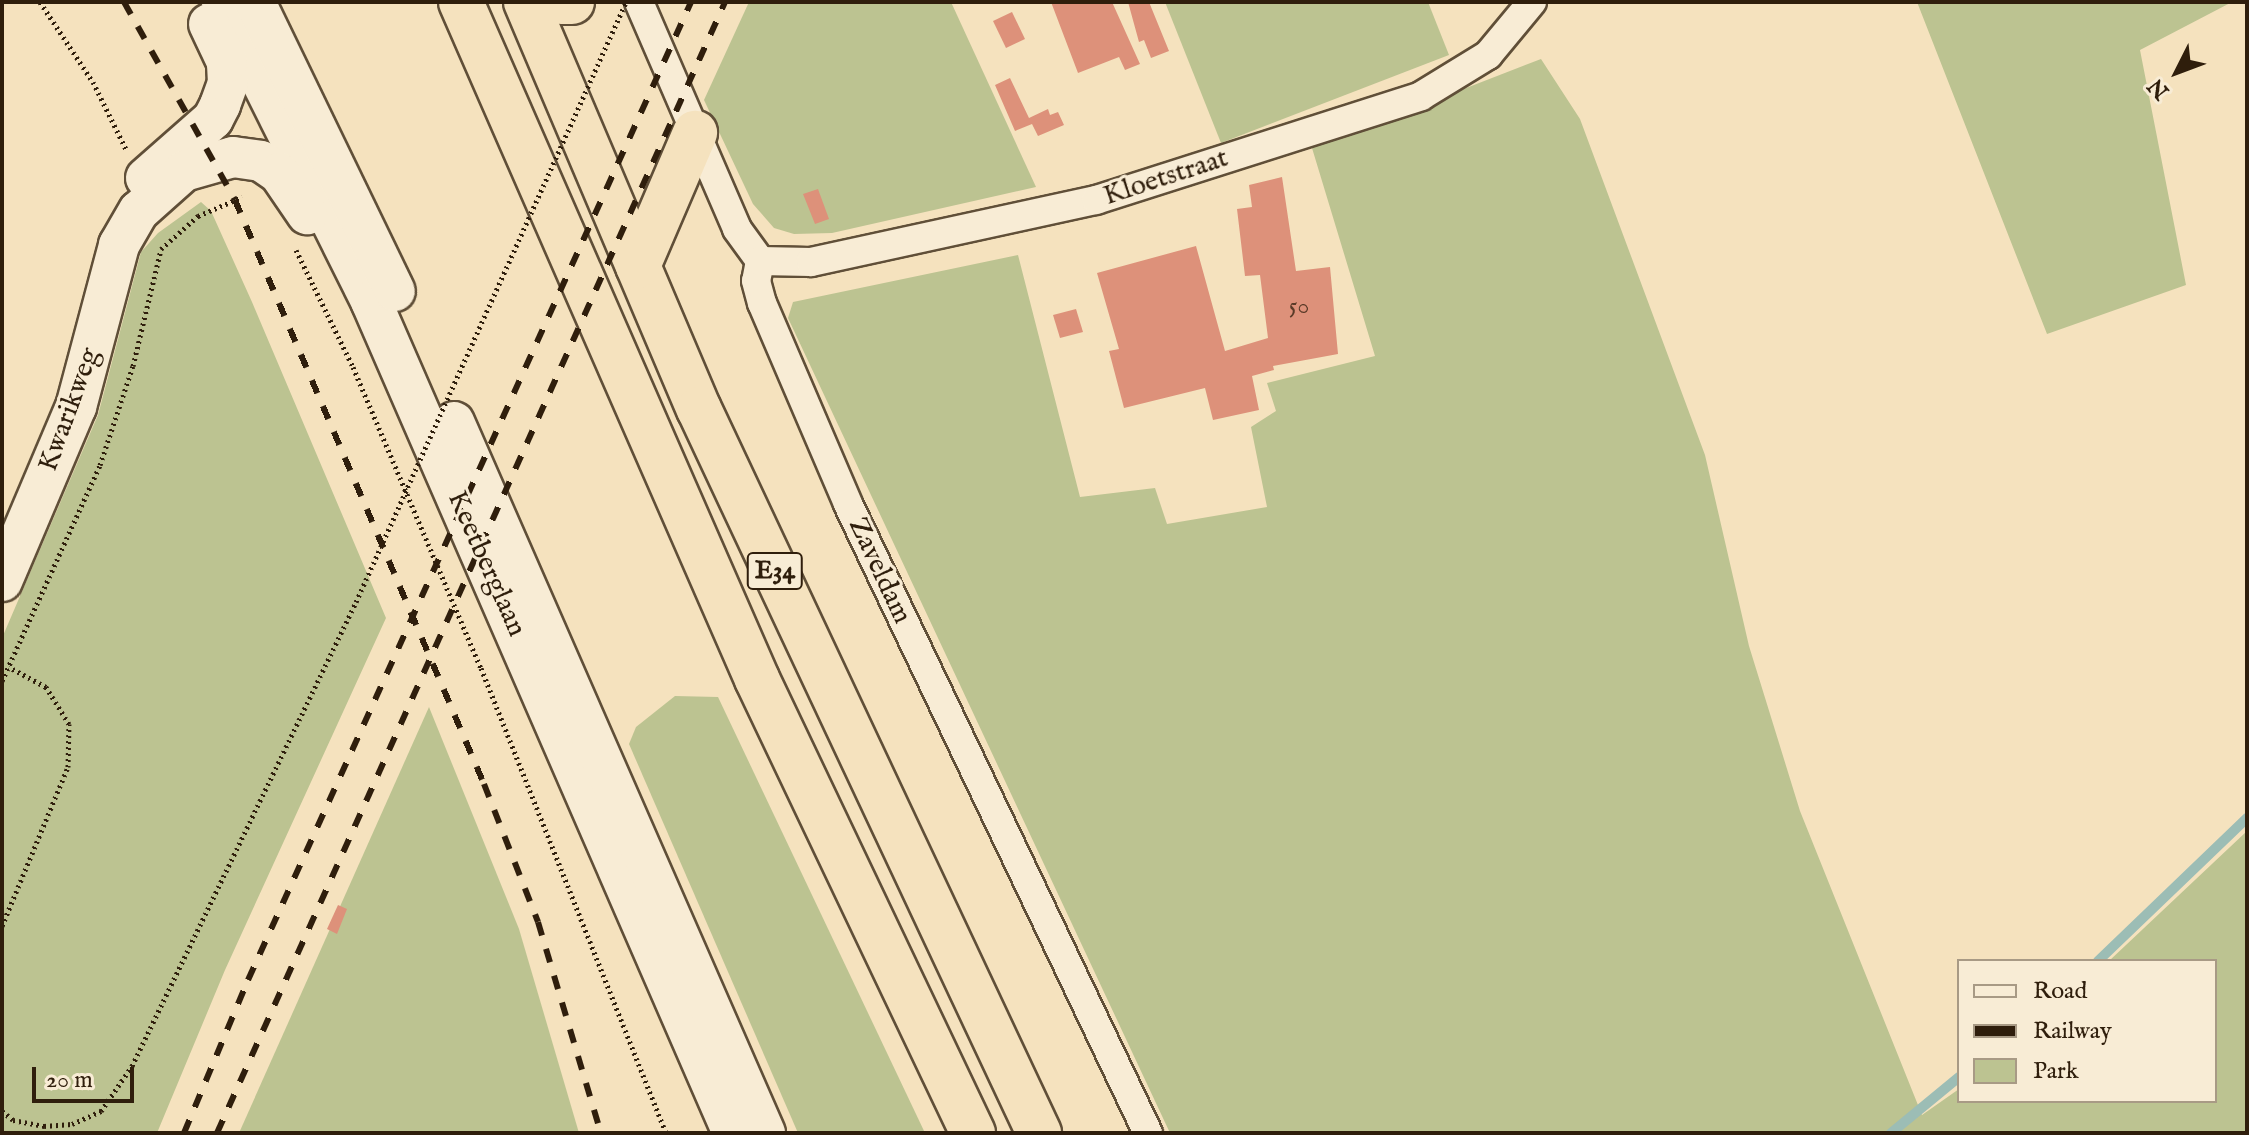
<!DOCTYPE html>
<html>
<head>
<meta charset="utf-8">
<style>
	body { margin:0 }
	#map { position:relative; width:2249px; height:1135px; overflow:hidden; background:#f5e2be; font-family:"IM FELL English",serif }
	div>[style] { position:absolute }
	.green>* { inset:0; background:#bcc391 }
	.stream>* { height:10px; margin:-5px; padding:0 5px; transform-origin:5px; border-radius:5px; background:#9cbdb5 }
	.building>* { inset:0; background:#dd917a }
	.path>* { height:5px; margin-top:-2.5px; transform-origin:0; background:repeating-linear-gradient(90deg,#2f1e0c 0 2px,transparent 0 6px) }
	.roads { filter:drop-shadow(2px 0 #604f38) drop-shadow(-2px 0 #604f38) drop-shadow(0 2px #604f38) drop-shadow(0 -2px #604f38) }
	.street>* { height:28px; margin:-14px; padding:0 14px; transform-origin:14px; border-radius:14px; background:#f8ecd5 }
	.secondary>* { height:40px; margin:-20px; padding:0 20px; transform-origin:20px; border-radius:20px; background:#f8ecd5 }
	.highway>* { height:44px; margin:-22px; padding:0 22px; transform-origin:22px; border-radius:22px; background:#f5e2be }
	.rail>* { height:6px; margin-top:-3px; transform-origin:0; background:repeating-linear-gradient(90deg,#2f1e0c 0 14px,transparent 0 28px) }
	.path-bridge>* { height:5px; margin-top:-2.5px; transform-origin:0; background:repeating-linear-gradient(90deg,#2f1e0c 0 2px,transparent 0 6px) }
	span { translate:-50% -50%; white-space:nowrap; text-align:center; line-height:1.15; -webkit-text-stroke:6px #f8ecd5; paint-order:stroke }
	.number-label { font-size:24px; color:#5a3b28 }
	.number-label span { -webkit-text-stroke-width:0 }
	.shield-label span { padding:2px 6px; background:#f8ecd5; border:2px solid; border-radius:6px; -webkit-text-stroke-width:0 }
	.shield-label { font-size:26px; color:#2f1e0c; font-weight:700 }
	.street-label { font-size:28px; color:#2f1e0c }
	.frame { position:absolute; inset:0; border:4px solid #2f1e0c; pointer-events:none }
	.legend { position:absolute; left:1957px; top:959px; width:260px; height:144px; box-sizing:border-box; background:#f8ecd5; border:2px solid #a89a85; margin:0; padding:10px 14px; list-style:none; font-size:24px; color:#2f1e0c }
	.legend li { display:flex; align-items:center; gap:16px; height:40px }
	.legend b { width:40px; border:2px solid #a89a85 }
	.north { position:absolute; left:2137px; top:32px; width:80px; height:80px; -webkit-text-stroke:6px #f8ecd5; paint-order:stroke; rotate:228deg; font-size:22px; font-weight:700; line-height:32px; text-align:center; color:#2f1e0c }
	.north::after { content:''; display:block; margin:auto; width:28px; height:36px; background:#2f1e0c; clip-path:polygon(50% 0,100% 100%,50% 72%,0 100%) }
	.scale { position:absolute; left:32px; top:1067px; width:102px; height:36px; box-sizing:border-box; border:4px solid #2f1e0c; border-top:0; padding-left:10px; font-size:24px; line-height:28px; white-space:nowrap; color:#2f1e0c; -webkit-text-stroke:6px #f8ecd5; paint-order:stroke }
</style>
</head>
<body>
<div id="map">
	<div class="green">
		<i style="clip-path:polygon(749px 2px,951px 2px,1036px 187px,832px 233px,794px 234px,774px 228px,753px 204px,704px 100px)"></i>
		<i style="clip-path:polygon(1165px 2px,1428px 2px,1449px 55px,1221px 143px)"></i>
		<i style="clip-path:polygon(1917px 2px,2232px 2px,2140px 50px,2186px 285px,2047px 334px)"></i>
		<i style="clip-path:polygon(1541px 59px,1580px 119px,1705px 455px,1749px 646px,1800px 811px,1922px 1115px,1959px 1089px,1959px 1101px,2215px 1101px,2215px 961px,2109px 961px,2247px 831px,2247px 1133px,1170px 1133px,788px 318px,793px 302px,1018px 255px,1080px 497px,1155px 488px,1167px 524px,1267px 507px,1251px 427px,1276px 411px,1267px 383px,1375px 356px,1312px 148px)"></i>
		<i style="clip-path:polygon(201px 202px,211px 211px,252px 302px,386px 618px,225px 970px,157px 1133px,2px 1133px,2px 638px,98px 415px,141px 252px,158px 233px)"></i>
		<i style="clip-path:polygon(675px 696px,718px 697px,925px 1133px,798px 1133px,629px 744px,636px 727px)"></i>
		<i style="clip-path:polygon(429px 707px,519px 929px,579px 1133px,239px 1133px)"></i>
	</div>
	<div class="stream">
		<i style="left:2098px;top:961px;width:207px;rotate:-43.8deg"></i>
		<i style="left:1891px;top:1133px;width:88px;rotate:-39.5deg"></i>
	</div>
	<div class="building">
		<i style="clip-path:polygon(1051px 2px,1112px 2px,1140px 64px,1125px 70px,1119px 57px,1078px 73px)"></i>
		<i style="clip-path:polygon(1128px 2px,1149px 2px,1169px 51px,1151px 58px,1144px 40px,1139px 42px)"></i>
		<i style="clip-path:polygon(1012px 12px,1025px 39px,1006px 48px,993px 21px)"></i>
		<i style="clip-path:polygon(1010px 78px,1029px 118px,1048px 109px,1050px 115px,1058px 112px,1064px 125px,1038px 136px,1032px 124px,1015px 131px,995px 85px)"></i>
		<i style="clip-path:polygon(1282px 177px,1296px 271px,1330px 267px,1338px 354px,1273px 366px,1274px 370px,1252px 376px,1259px 410px,1213px 420px,1205px 388px,1124px 408px,1109px 351px,1119px 349px,1097px 273px,1196px 246px,1225px 351px,1268px 338px,1260px 275px,1245px 276px,1237px 209px,1252px 207px,1249px 185px)"></i>
		<i style="clip-path:polygon(818px 189px,829px 219px,815px 224px,803px 194px)"></i>
		<i style="clip-path:polygon(1076px 309px,1083px 332px,1060px 338px,1053px 315px)"></i>
		<i style="clip-path:polygon(338px 905px,347px 909px,337px 934px,327px 929px)"></i>
	</div>
	<div class="path">
		<i style="left:40px;top:2px;width:96px;rotate:56.5deg"></i>
		<i style="left:93px;top:82px;width:75px;rotate:63.8deg"></i>
		<i style="left:296px;top:250px;width:130px;rotate:64deg"></i>
		<i style="left:353px;top:367px;width:327px;rotate:67deg"></i>
		<i style="left:481px;top:668px;width:500px;rotate:68.3deg"></i>
		<i style="left:2px;top:681px;width:237px;rotate:-65.6deg"></i>
		<i style="left:100px;top:465px;width:104px;rotate:-71.6deg"></i>
		<i style="left:133px;top:366px;width:120px;rotate:-76.5deg"></i>
		<i style="left:161px;top:249px;width:50px;rotate:-41.7deg"></i>
		<i style="left:198px;top:216px;width:48px;rotate:-23.4deg"></i>
		<i style="left:2px;top:926px;width:172px;rotate:-67.5deg"></i>
		<i style="left:68px;top:767px;width:43px;rotate:-88.7deg"></i>
		<i style="left:69px;top:724px;width:44px;rotate:-121.9deg"></i>
		<i style="left:46px;top:687px;width:42px;rotate:-151.6deg"></i>
		<i style="left:2px;top:1111px;width:14px;rotate:39deg"></i>
		<i style="left:13px;top:1120px;width:32px;rotate:11deg"></i>
		<i style="left:44px;top:1126px;width:28px;rotate:-4deg"></i>
		<i style="left:72px;top:1124px;width:32px;rotate:-24deg"></i>
		<i style="left:101px;top:1111px;width:55px;rotate:-55.4deg"></i>
		<i style="left:132px;top:1066px;width:515px;rotate:-64.23deg"></i>
	</div>
	<div class="roads">
		<div class="street">
			<i style="left:639px;top:2px;width:247px;rotate:66.6deg"></i>
			<i style="left:737px;top:229px;width:39px;rotate:54deg"></i>
			<i style="left:760px;top:261px;width:20px;rotate:101deg"></i>
			<i style="left:756px;top:281px;width:23px;rotate:75deg"></i>
			<i style="left:762px;top:303px;width:219px;rotate:66.8deg"></i>
			<i style="left:848px;top:504px;width:697px;rotate:64.5deg"></i>
			<i style="left:760px;top:261px;width:51px;rotate:1.1deg"></i>
			<i style="left:811px;top:262px;width:292px;rotate:-12.3deg"></i>
			<i style="left:1096px;top:200px;width:341px;rotate:-17.7deg"></i>
			<i style="left:1421px;top:96px;width:79px;rotate:-31.5deg"></i>
			<i style="left:1488px;top:55px;width:69px;rotate:-50.3deg"></i>
		</div>
		<div class="secondary">
			<i style="left:222px;top:2px;width:334px;rotate:63.5deg"></i>
			<i style="left:371px;top:301px;width:907px;rotate:66.49deg"></i>
			<i style="left:255px;top:2px;width:321px;rotate:64.2deg"></i>
			<i style="left:146px;top:178px;width:89px;rotate:-41.4deg"></i>
			<i style="left:213px;top:119px;width:16px;rotate:-63deg"></i>
			<i style="left:220px;top:105px;width:23px;rotate:-70deg"></i>
			<i style="left:228px;top:83px;width:21px;rotate:-93deg"></i>
			<i style="left:227px;top:62px;width:42px;rotate:-115.3deg"></i>
			<i style="left:454px;top:422px;width:776px;rotate:66.37deg"></i>
			<i style="left:2px;top:581px;width:189px;rotate:-67deg"></i>
			<i style="left:76px;top:407px;width:168px;rotate:-75.1deg"></i>
			<i style="left:119px;top:245px;width:39px;rotate:-60deg"></i>
			<i style="left:139px;top:211px;width:60px;rotate:-41.6deg"></i>
			<i style="left:184px;top:171px;width:51px;rotate:-15.9deg"></i>
			<i style="left:233px;top:157px;width:28px;rotate:8deg"></i>
			<i style="left:261px;top:161px;width:22px;rotate:34deg"></i>
			<i style="left:279px;top:173px;width:50px;rotate:55.7deg"></i>
		</div>
		<div class="highway">
			<i style="left:461px;top:2px;width:739px;rotate:66.38deg"></i>
			<i style="left:757px;top:679px;width:503px;rotate:64.56deg"></i>
			<i style="left:526px;top:2px;width:442px;rotate:67deg"></i>
			<i style="left:699px;top:409px;width:800px;rotate:64.84deg"></i>
			<i style="left:561px;top:2px;width:11px"></i>
			<i style="left:638px;top:266px;width:145px;rotate:-66.8deg"></i>
		</div>
	</div>
	<div class="rail">
		<i style="left:124px;top:2px;width:227px;rotate:60.7deg"></i>
		<i style="left:235px;top:200px;width:635px;rotate:66.91deg"></i>
		<i style="left:484px;top:784px;width:148px;rotate:68.6deg"></i>
		<i style="left:538px;top:922px;width:220px;rotate:73.4deg"></i>
		<i style="left:184px;top:1133px;width:166px;rotate:-67.3deg"></i>
		<i style="left:248px;top:980px;width:1074px;rotate:-65.63deg"></i>
		<i style="left:217px;top:1133px;width:1240px;rotate:-65.81deg"></i>
	</div>
	<div class="path-bridge">
		<i style="left:356px;top:602px;width:658px;rotate:-65.77deg"></i>
	</div>
	<div class="number-label">
		<span style="left:1299px;top:307px">50</span>
	</div>
	<div class="shield-label">
		<span style="left:775px;top:571px">E34</span>
	</div>
	<div class="street-label">
		<span style="left:1166px;top:178px;rotate:-18deg">Kloetstraat</span>
		<span style="left:70px;top:410px;rotate:-70deg">Kwarikweg</span>
		<span style="left:486px;top:564px;rotate:66deg">Keetberglaan</span>
		<span style="left:879px;top:571px;rotate:65deg">Zaveldam</span>
	</div>
	<div class="frame"></div>
	<ul class="legend">
	<li><b style="height:10px;background:#f8ecd5"></b>Road</li>
	<li><b style="height:10px;background:#2f1e0c"></b>Railway</li>
	<li><b style="height:22px;background:#bcc391"></b>Park</li>
	</ul>
	<div class="north">N</div>
	<div class="scale">20 m</div>
</div>
</body>
</html>
